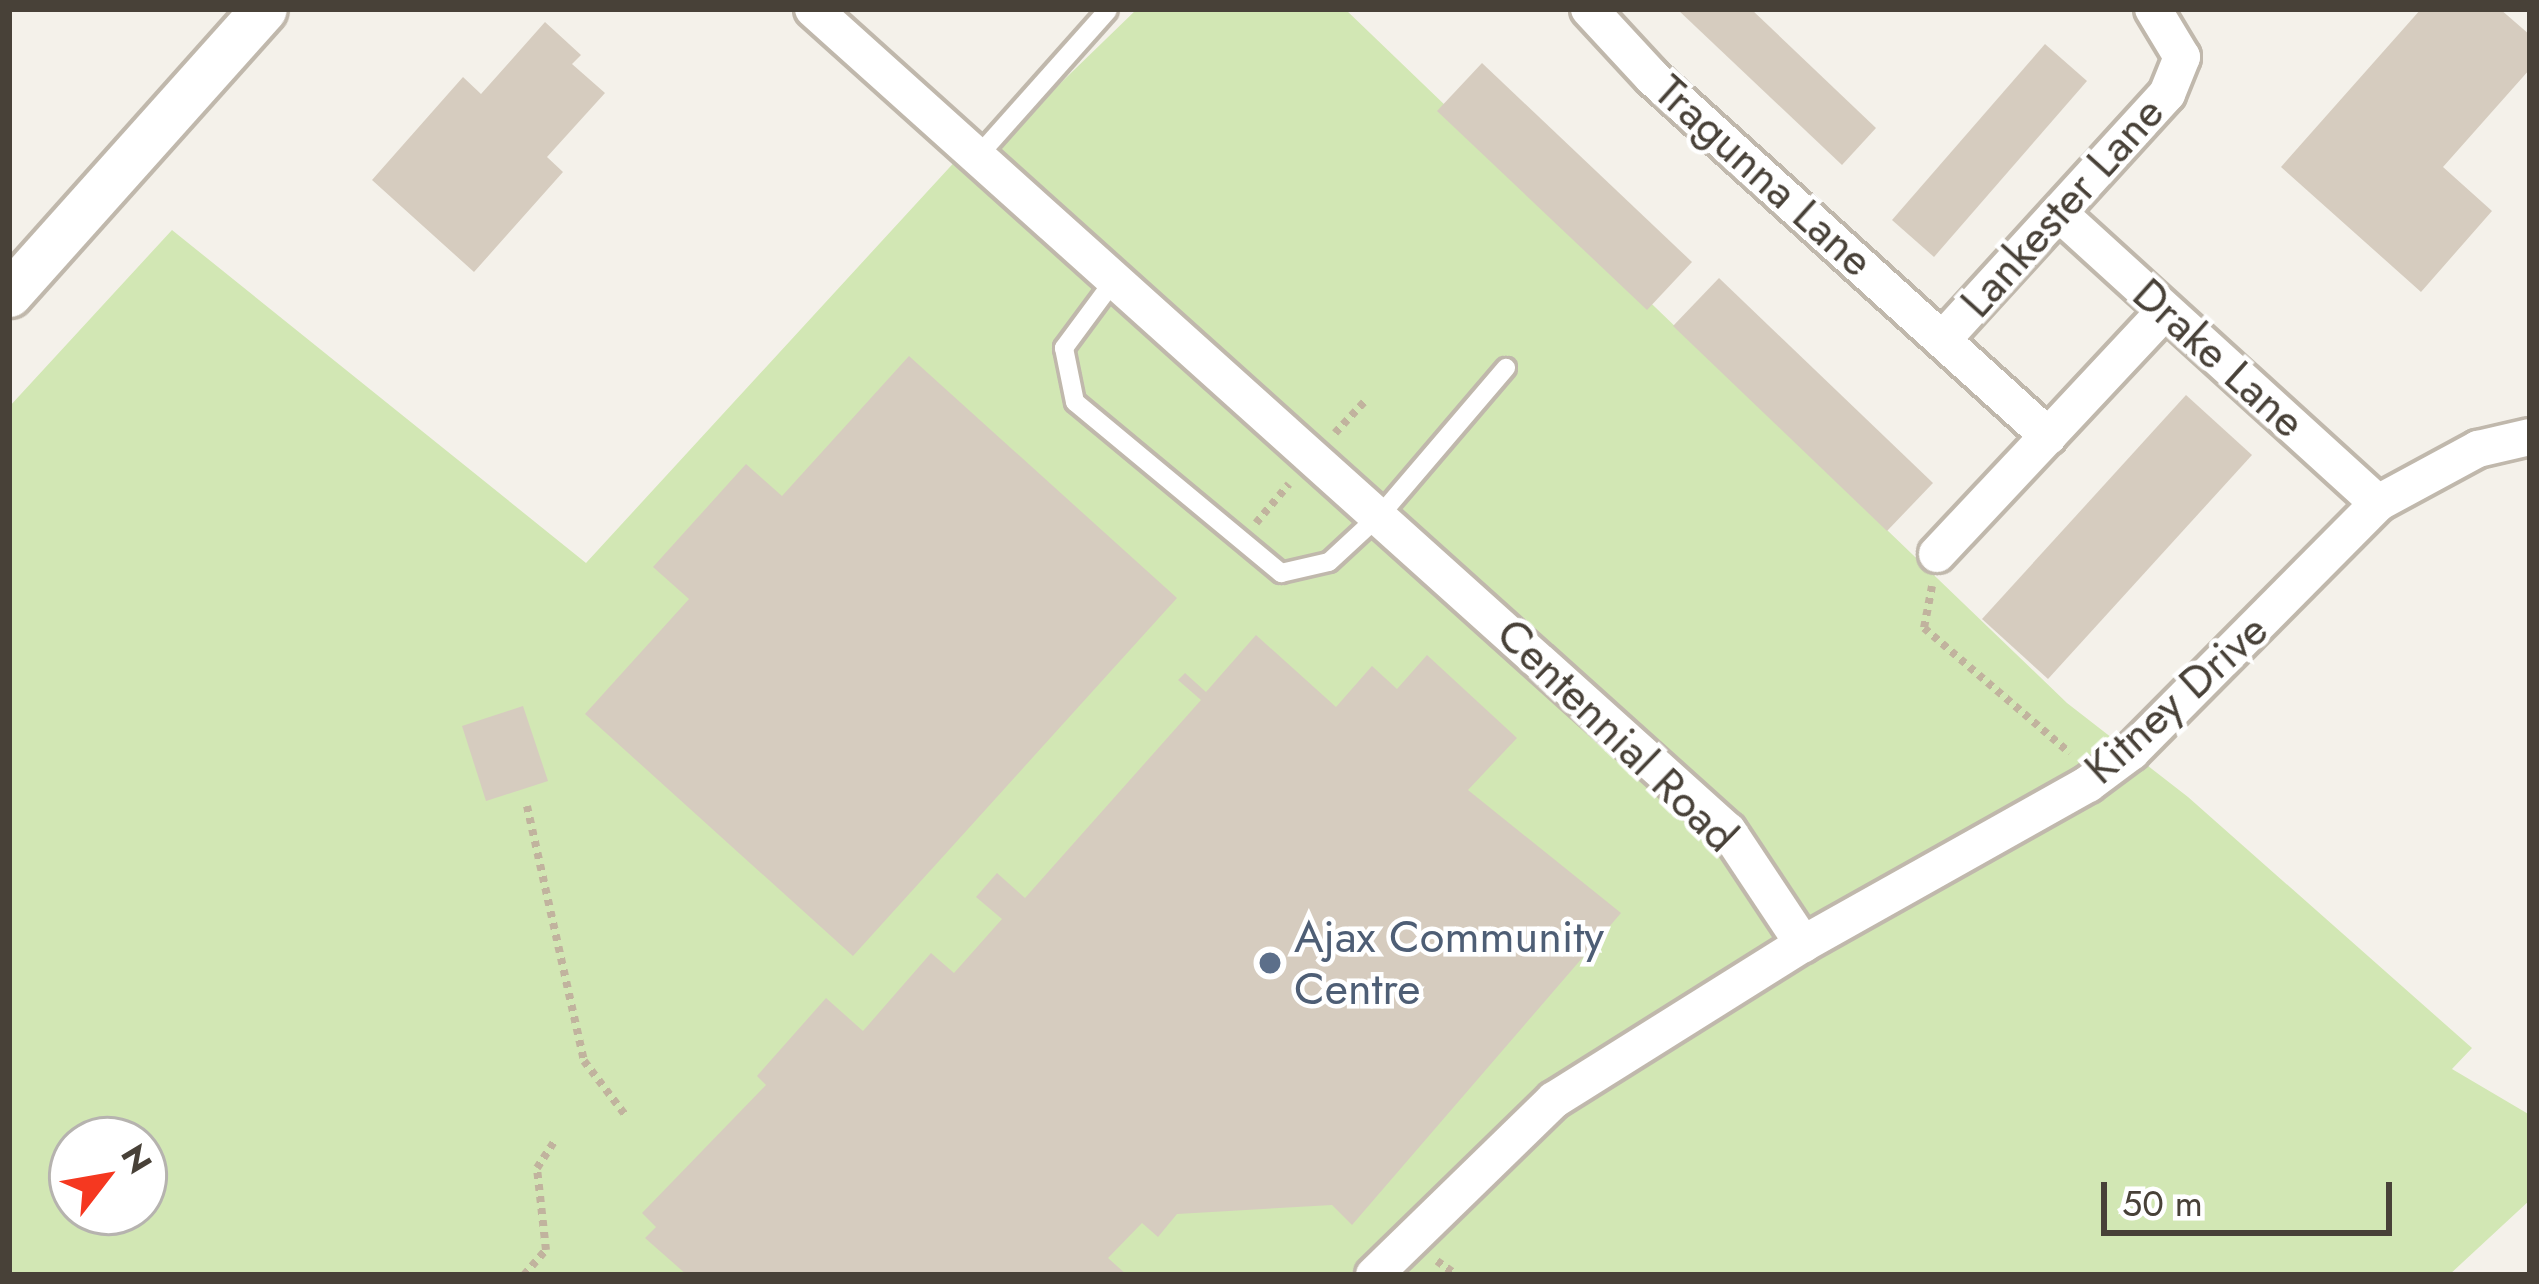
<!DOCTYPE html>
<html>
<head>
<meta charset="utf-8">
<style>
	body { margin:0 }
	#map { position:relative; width:2539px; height:1284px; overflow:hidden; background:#f4f1ea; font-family:Jost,sans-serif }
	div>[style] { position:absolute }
	.green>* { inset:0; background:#d2e7b4 }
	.building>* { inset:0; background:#d6ccbf }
	.path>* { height:8px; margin-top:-4px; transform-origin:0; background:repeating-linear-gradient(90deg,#c1b39e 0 6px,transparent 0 12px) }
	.roads { filter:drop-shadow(3px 0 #c0b8ac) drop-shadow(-3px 0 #c0b8ac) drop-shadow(0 3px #c0b8ac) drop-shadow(0 -3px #c0b8ac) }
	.service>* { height:18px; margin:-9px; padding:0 9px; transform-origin:9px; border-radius:9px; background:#fff }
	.minor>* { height:36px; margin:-18px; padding:0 18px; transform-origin:18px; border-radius:18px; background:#fff }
	.tertiary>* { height:45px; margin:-22.5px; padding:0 22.5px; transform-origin:22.5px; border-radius:22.5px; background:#fff }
	.dots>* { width:33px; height:33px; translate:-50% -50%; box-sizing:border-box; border:6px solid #fff; border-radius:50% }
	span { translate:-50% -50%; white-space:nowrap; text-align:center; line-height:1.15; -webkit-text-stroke:9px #fff; paint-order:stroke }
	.street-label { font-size:45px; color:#484138 }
	.service-label { font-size:45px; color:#4e5e75 }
	.left { translate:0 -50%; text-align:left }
	.frame { position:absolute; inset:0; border:12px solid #484138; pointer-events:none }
	.north { position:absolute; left:48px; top:1116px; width:120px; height:120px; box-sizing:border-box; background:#fff; border:3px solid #b6b3af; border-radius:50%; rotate:59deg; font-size:33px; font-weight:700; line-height:48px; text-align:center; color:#484138 }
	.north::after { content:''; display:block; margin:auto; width:42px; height:54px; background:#f53820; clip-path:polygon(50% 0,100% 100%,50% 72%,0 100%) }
	.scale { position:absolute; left:2101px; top:1182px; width:291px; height:54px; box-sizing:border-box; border:6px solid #484138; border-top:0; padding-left:15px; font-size:36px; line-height:42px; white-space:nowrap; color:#484138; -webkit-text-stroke:9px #fff; paint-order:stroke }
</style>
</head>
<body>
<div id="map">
	<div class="green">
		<i style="clip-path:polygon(evenodd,1137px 9px,1345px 9px,2067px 703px,2188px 797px,2472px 1048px,2452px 1069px,2530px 1115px,2530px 1200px,2449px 1275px,9px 1275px,9px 407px,172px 230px,586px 563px,994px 119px,1010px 132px,1137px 9px,72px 1140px,144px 1140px,144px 1212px,72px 1212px,72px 1140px)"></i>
	</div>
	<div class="building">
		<i style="clip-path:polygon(1677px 9px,1751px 9px,1876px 128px,1842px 165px)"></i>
		<i style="clip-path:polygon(2421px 9px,2500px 9px,2530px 35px,2530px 69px,2443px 167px,2492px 211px,2421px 292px,2281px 167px)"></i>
		<i style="clip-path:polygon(545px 22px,581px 55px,572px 64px,605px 93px,547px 157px,563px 172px,474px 272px,372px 180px,463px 77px,481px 94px)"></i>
		<i style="clip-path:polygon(2045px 44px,2087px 81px,1934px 257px,1892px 220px)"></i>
		<i style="clip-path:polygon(1482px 63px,1692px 262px,1647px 310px,1437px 111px)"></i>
		<i style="clip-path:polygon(1719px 278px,1933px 483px,1887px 531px,1673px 326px)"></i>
		<i style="clip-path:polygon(909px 356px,1177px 598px,853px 956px,585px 714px,689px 599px,653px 567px,746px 464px,782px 496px)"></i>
		<i style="clip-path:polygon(2186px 395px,2252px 455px,2048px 679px,1982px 619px)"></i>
		<i style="clip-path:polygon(1256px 635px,1336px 707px,1372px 666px,1397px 689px,1427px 655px,1517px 738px,1468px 790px,1621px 913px,1352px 1225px,1332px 1205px,1177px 1214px,1158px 1237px,1142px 1223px,1108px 1258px,1127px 1275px,687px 1275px,645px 1238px,656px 1227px,642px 1213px,766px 1085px,757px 1076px,826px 998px,863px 1031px,931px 953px,954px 973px,1002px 919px,976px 897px,997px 873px,1025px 898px,1201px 700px,1178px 680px,1185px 673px,1206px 692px)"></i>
		<i style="clip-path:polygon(523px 706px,548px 781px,486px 801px,462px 726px)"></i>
	</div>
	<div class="path">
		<i style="left:1335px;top:433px;width:47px;rotate:-46.7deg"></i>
		<i style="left:1256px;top:523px;width:51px;rotate:-49.8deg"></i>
		<i style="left:1932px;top:586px;width:43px;rotate:100.8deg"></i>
		<i style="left:1924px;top:628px;width:192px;rotate:40.6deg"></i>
		<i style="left:527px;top:806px;width:261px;rotate:77.4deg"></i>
		<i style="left:584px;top:1061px;width:69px;rotate:52.6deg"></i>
		<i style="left:1437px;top:1261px;width:24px;rotate:35deg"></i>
		<i style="left:524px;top:1275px;width:33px;rotate:-49deg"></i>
		<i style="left:546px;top:1250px;width:82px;rotate:-96.3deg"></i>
		<i style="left:537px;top:1168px;width:35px;rotate:-57deg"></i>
	</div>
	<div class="roads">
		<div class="service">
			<i style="left:978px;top:156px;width:195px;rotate:-48.3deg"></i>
			<i style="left:1115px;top:279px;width:86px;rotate:126.5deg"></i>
			<i style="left:1064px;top:348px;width:55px;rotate:78.5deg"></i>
			<i style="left:1075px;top:402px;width:268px;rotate:39.7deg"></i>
			<i style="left:1281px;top:573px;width:49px;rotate:-12.9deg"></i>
			<i style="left:1329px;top:562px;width:72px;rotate:-42.8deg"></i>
			<i style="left:1382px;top:513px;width:191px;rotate:-49.5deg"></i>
		</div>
		<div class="minor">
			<i style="left:813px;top:9px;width:1230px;rotate:41.94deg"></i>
			<i style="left:1728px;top:831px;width:136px;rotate:56.4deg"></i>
			<i style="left:1589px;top:9px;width:93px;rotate:47.2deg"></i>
			<i style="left:1652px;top:77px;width:535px;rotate:42.19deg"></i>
			<i style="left:2048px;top:436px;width:171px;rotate:-46.9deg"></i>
			<i style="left:2060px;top:214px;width:430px;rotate:42.3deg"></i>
			<i style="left:1944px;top:338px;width:331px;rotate:-47.6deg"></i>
			<i style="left:2167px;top:94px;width:40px;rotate:-68deg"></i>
			<i style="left:2182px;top:57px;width:56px;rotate:-121.1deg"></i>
			<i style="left:1937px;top:554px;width:162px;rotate:-46.8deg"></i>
			<i style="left:1374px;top:1275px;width:251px;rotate:-44.2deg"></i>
			<i style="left:1554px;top:1100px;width:294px;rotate:-32.1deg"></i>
			<i style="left:1803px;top:944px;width:327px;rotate:-29.3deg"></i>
			<i style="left:2088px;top:784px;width:54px;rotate:-36.7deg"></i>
			<i style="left:2131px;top:752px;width:351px;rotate:-45.2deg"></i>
			<i style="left:2378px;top:503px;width:114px;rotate:-28.4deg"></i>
			<i style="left:2478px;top:449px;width:53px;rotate:-13deg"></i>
		</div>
		<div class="tertiary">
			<i style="left:9px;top:294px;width:382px;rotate:-48.2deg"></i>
		</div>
	</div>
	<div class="dots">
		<i style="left:1270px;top:963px;background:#5c6f8a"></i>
	</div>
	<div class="street-label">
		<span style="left:1764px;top:176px;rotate:42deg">Tragunna Lane</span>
		<span style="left:2062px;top:207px;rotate:-48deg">Lankester Lane</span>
		<span style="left:2219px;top:358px;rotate:42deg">Drake Lane</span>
		<span style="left:2176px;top:699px;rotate:-42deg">Kitney Drive</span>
		<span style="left:1617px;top:735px;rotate:44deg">Centennial Road</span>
	</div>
	<div class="service-label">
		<span class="left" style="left:1294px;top:963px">Ajax Community<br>Centre</span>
	</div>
	<div class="frame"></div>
	<div class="north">N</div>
	<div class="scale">50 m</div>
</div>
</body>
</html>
